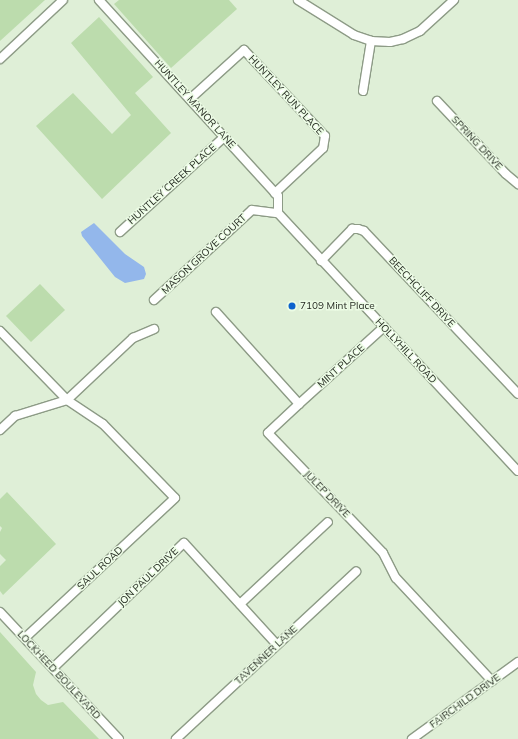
<!DOCTYPE html>
<html>
<head>
<meta charset="utf-8">
<style>
	body { margin:0 }
	#map { position:relative; width:518px; height:739px; overflow:hidden; background:#dfefd7; font-family:Mulish,sans-serif }
	div>[style] { position:absolute }
	.green>* { inset:0; background:#bcdcad }
	.water>* { inset:0; background:#93b7eb }
	.roads { filter:drop-shadow(1px 0 #8d9b86) drop-shadow(-1px 0 #8d9b86) drop-shadow(0 1px #8d9b86) drop-shadow(0 -1px #8d9b86) }
	.minor>* { height:8px; margin:-4px; padding:0 4px; transform-origin:4px; border-radius:4px; background:#fff }
	.dots>* { width:11px; height:11px; translate:-50% -50%; box-sizing:border-box; border:2px solid #ecfce5; border-radius:50% }
	span { translate:-50% -50%; white-space:nowrap; text-align:center; line-height:1.15; -webkit-text-stroke:3px #ecfce5; paint-order:stroke }
	.street-label { font-size:10px; color:#242921 }
	.poi-label { font-size:10px; color:#242921 }
	.left { translate:0 -50%; text-align:left }
</style>
</head>
<body>
<div id="map">
	<div class="green">
		<i style="clip-path:polygon(0 0,45px 0,0 41px)"></i>
		<i style="clip-path:polygon(119px 0,229px 0,237px 9px,171px 68px,114px 4px)"></i>
		<i style="clip-path:polygon(99px 17px,153px 77px,135px 93px,171px 133px,102px 199px,36px 126px,73px 93px,112px 134px,131px 115px,71px 43px)"></i>
		<i style="clip-path:polygon(40px 284px,65px 310px,31px 342px,6px 316px)"></i>
		<i style="clip-path:polygon(7px 492px,56px 544px,3px 595px,0 591px,0 566px,6px 560px,0 554px,0 532px,2px 528px,0 526px,0 499px)"></i>
		<i style="clip-path:polygon(0 632px,36px 672px,33px 685px,36px 694px,41px 700px,48px 705px,63px 702px,99px 739px,0 739px)"></i>
	</div>
	<div class="water">
		<i style="clip-path:polygon(94px 223px,125px 254px,144px 267px,146px 274px,144px 279px,125px 283px,115px 277px,82px 236px,81px 232px)"></i>
	</div>
	<div class="roads">
		<div class="minor">
			<i style="left:99px;top:0;width:265px;rotate:47.6deg"></i>
			<i style="left:278px;top:196px;width:17px;rotate:90deg"></i>
			<i style="left:298px;top:0;width:66px;rotate:32deg"></i>
			<i style="left:354px;top:35px;width:18px;rotate:19deg"></i>
			<i style="left:371px;top:41px;width:19px;rotate:3deg"></i>
			<i style="left:390px;top:42px;width:13px;rotate:-13deg"></i>
			<i style="left:403px;top:39px;width:19px;rotate:-25deg"></i>
			<i style="left:420px;top:31px;width:46px;rotate:-42.4deg"></i>
			<i style="left:0;top:59px;width:86px;rotate:-43.1deg"></i>
			<i style="left:363px;top:91px;width:51px;rotate:-80.9deg"></i>
			<i style="left:190px;top:99px;width:73px;rotate:-42.2deg"></i>
			<i style="left:244px;top:50px;width:118px;rotate:46.7deg"></i>
			<i style="left:325px;top:136px;width:12px;rotate:99deg"></i>
			<i style="left:323px;top:148px;width:66px;rotate:136.8deg"></i>
			<i style="left:437px;top:101px;width:100px;rotate:46.6deg"></i>
			<i style="left:506px;top:174px;width:16px;rotate:40deg"></i>
			<i style="left:278px;top:213px;width:352px;rotate:47.1deg"></i>
			<i style="left:120px;top:232px;width:141px;rotate:-42.4deg"></i>
			<i style="left:321px;top:261px;width:45px;rotate:-45.9deg"></i>
			<i style="left:352px;top:229px;width:6px"></i>
			<i style="left:358px;top:229px;width:6px;rotate:18deg"></i>
			<i style="left:364px;top:231px;width:224px;rotate:46.6deg"></i>
			<i style="left:154px;top:300px;width:133px;rotate:-42.6deg"></i>
			<i style="left:252px;top:210px;width:26px;rotate:7deg"></i>
			<i style="left:216px;top:312px;width:124px;rotate:47.9deg"></i>
			<i style="left:299px;top:404px;width:42px;rotate:136.9deg"></i>
			<i style="left:268px;top:433px;width:166px;rotate:46.2deg"></i>
			<i style="left:383px;top:553px;width:28px;rotate:63deg"></i>
			<i style="left:396px;top:578px;width:141px;rotate:47deg"></i>
			<i style="left:0;top:331px;width:96px;rotate:45.8deg"></i>
			<i style="left:67px;top:400px;width:43px;rotate:33.7deg"></i>
			<i style="left:103px;top:424px;width:103px;rotate:45.8deg"></i>
			<i style="left:175px;top:498px;width:205px;rotate:137deg"></i>
			<i style="left:299px;top:404px;width:115px;rotate:-42.2deg"></i>
			<i style="left:0;top:430px;width:21px;rotate:-43deg"></i>
			<i style="left:15px;top:416px;width:54px;rotate:-17.1deg"></i>
			<i style="left:67px;top:400px;width:91px;rotate:-43.2deg"></i>
			<i style="left:133px;top:338px;width:23px;rotate:-23deg"></i>
			<i style="left:240px;top:604px;width:120px;rotate:-43deg"></i>
			<i style="left:0;top:612px;width:174px;rotate:46.9deg"></i>
			<i style="left:53px;top:668px;width:181px;rotate:-43.7deg"></i>
			<i style="left:184px;top:543px;width:138px;rotate:47.6deg"></i>
			<i style="left:176px;top:739px;width:246px;rotate:-42.9deg"></i>
			<i style="left:412px;top:739px;width:131px;rotate:-36deg"></i>
		</div>
	</div>
	<div class="dots">
		<i style="left:292px;top:306px;background:#0d63cd"></i>
	</div>
	<div class="street-label">
		<span style="left:286px;top:95px;rotate:47deg">HUNTLEY RUN PLACE</span>
		<span style="left:195px;top:104px;rotate:48deg">HUNTLEY MANOR LANE</span>
		<span style="left:477px;top:143px;rotate:47deg">SPRING DRIVE</span>
		<span style="left:172px;top:184px;rotate:-42deg">HUNTLEY CREEK PLACE</span>
		<span style="left:204px;top:254px;rotate:-43deg">MASON GROVE COURT</span>
		<span style="left:422px;top:292px;rotate:47deg">BEECHCLIFF DRIVE</span>
		<span style="left:406px;top:351px;rotate:47deg">HOLLYHILL ROAD</span>
		<span style="left:341px;top:366px;rotate:-42deg">MINT PLACE</span>
		<span style="left:327px;top:494px;rotate:46deg">JULEP DRIVE</span>
		<span style="left:100px;top:568px;rotate:-43deg">SAUL ROAD</span>
		<span style="left:148px;top:577px;rotate:-44deg">JON PAUL DRIVE</span>
		<span style="left:266px;top:655px;rotate:-43deg">TAVENNER LANE</span>
		<span style="left:59px;top:675px;rotate:47deg">LOCKHEED BOULEVARD</span>
		<span style="left:465px;top:701px;rotate:-36deg">FAIRCHILD DRIVE</span>
	</div>
	<div class="poi-label">
		<span class="left" style="left:300px;top:306px">7109 Mint Place</span>
	</div>
</div>
</body>
</html>
